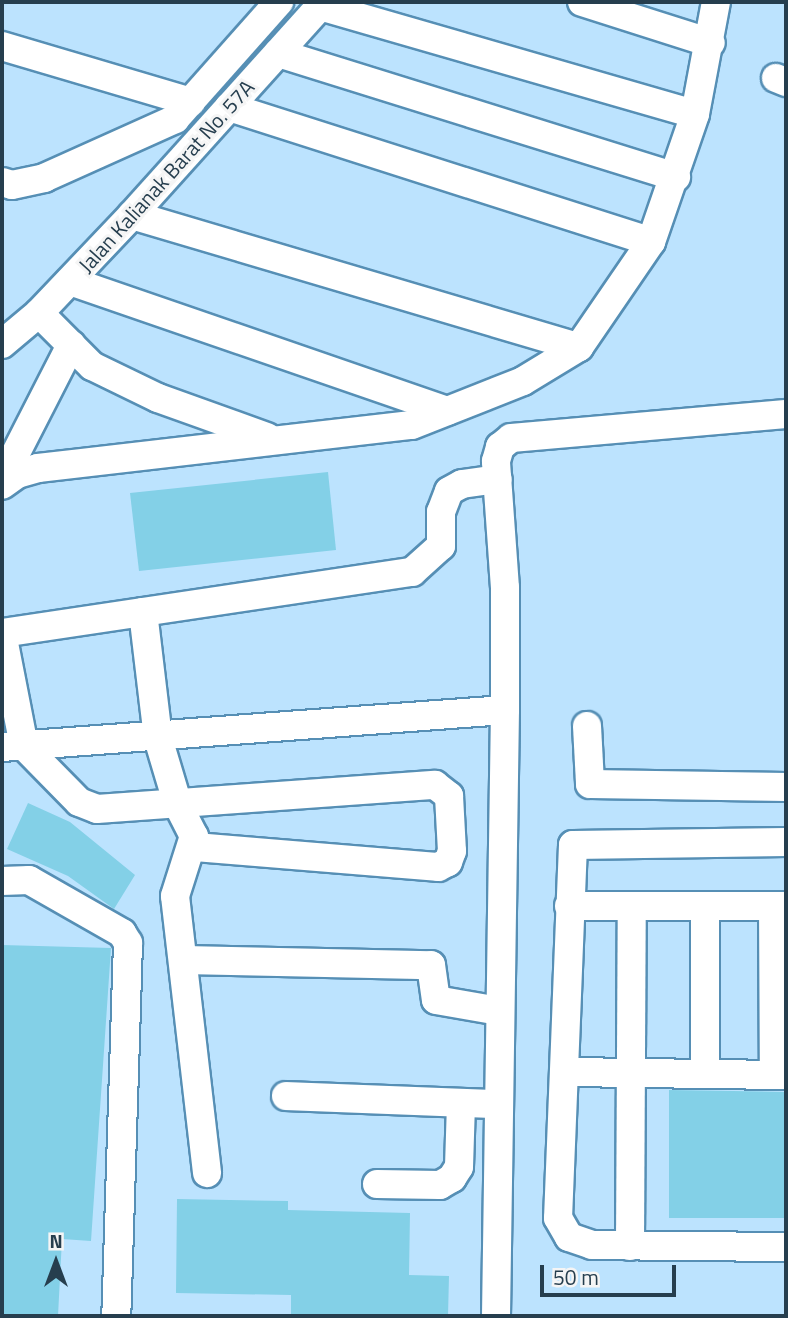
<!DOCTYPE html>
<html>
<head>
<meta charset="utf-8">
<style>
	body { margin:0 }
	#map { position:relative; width:788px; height:1318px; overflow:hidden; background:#d5ecfc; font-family:"Titillium Web",sans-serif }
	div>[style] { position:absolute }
	.built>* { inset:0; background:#bce3fe }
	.building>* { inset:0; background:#83d0e7 }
	.roads { filter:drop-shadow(2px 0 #568fb5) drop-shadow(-2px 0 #568fb5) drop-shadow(0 2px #568fb5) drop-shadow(0 -2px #568fb5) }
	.minor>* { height:28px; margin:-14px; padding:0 14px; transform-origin:14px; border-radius:14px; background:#fff }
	span { translate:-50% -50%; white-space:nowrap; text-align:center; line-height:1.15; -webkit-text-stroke:6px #f5f5f5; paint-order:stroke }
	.street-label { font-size:21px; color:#263e4e }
	.frame { position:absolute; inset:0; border:4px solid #263e4e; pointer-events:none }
	.north { position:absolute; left:21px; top:1227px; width:70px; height:70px; -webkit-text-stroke:5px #f5f5f5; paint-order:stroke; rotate:0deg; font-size:19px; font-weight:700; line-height:28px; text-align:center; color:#263e4e }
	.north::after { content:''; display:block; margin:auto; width:24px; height:32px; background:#263e4e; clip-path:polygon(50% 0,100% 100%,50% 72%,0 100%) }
	.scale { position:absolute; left:540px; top:1265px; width:136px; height:32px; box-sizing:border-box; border:4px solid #263e4e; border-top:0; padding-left:9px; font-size:21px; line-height:24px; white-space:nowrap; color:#263e4e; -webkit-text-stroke:5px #f5f5f5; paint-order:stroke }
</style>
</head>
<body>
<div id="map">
	<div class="built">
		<i style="clip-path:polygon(2px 2px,786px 2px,786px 1316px,2px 1316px)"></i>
	</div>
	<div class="building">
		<i style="clip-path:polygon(328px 472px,336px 550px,139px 571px,130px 493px)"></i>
		<i style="clip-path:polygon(28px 803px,70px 822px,135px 875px,114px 909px,68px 876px,7px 849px)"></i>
		<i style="clip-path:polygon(2px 945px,111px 948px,91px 1241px,62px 1239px,58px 1316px,2px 1316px)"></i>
		<i style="clip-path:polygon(669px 1090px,786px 1092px,786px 1218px,669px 1218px)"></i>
		<i style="clip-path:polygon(177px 1199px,288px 1201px,288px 1210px,410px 1213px,409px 1275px,449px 1276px,448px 1316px,291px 1316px,291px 1295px,176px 1293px)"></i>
	</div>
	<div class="roads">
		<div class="minor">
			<i style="left:582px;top:2px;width:135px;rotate:17.6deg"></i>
			<i style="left:320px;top:6px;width:390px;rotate:16.1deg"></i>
			<i style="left:2px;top:46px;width:197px;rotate:16.5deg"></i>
			<i style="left:278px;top:53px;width:417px;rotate:17.3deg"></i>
			<i style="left:776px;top:78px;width:11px;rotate:22deg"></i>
			<i style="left:229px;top:107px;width:443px;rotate:17.7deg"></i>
			<i style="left:2px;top:182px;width:10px;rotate:17deg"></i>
			<i style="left:12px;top:185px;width:33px;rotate:-12deg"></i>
			<i style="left:44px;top:178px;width:144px;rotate:-24.2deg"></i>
			<i style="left:175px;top:119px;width:157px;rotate:-48.4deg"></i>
			<i style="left:132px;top:215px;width:466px;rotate:16.5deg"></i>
			<i style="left:70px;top:281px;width:399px;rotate:19deg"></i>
			<i style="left:39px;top:313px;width:75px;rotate:45deg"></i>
			<i style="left:92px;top:366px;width:73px;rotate:25.9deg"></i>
			<i style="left:158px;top:398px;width:116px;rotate:19.7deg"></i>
			<i style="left:2px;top:344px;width:48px;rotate:-40deg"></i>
			<i style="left:39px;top:313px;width:135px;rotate:-46.5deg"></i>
			<i style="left:132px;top:215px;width:287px;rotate:-48deg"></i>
			<i style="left:2px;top:480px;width:152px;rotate:-62.9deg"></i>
			<i style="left:2px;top:485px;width:19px;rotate:-36deg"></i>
			<i style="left:17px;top:474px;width:22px;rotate:-16deg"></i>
			<i style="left:38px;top:468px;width:376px;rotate:-6.6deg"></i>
			<i style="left:412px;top:425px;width:119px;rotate:-21.6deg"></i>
			<i style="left:523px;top:381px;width:66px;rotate:-31.3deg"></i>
			<i style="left:579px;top:347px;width:127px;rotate:-55.6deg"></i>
			<i style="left:651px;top:242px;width:135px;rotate:-71deg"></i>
			<i style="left:695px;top:114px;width:114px;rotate:-79.4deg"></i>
			<i style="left:143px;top:612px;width:127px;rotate:83.2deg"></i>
			<i style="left:158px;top:738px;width:70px;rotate:73.4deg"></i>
			<i style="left:178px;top:805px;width:35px;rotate:63deg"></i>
			<i style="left:194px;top:836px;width:63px;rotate:107.6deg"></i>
			<i style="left:175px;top:896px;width:279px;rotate:83.4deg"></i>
			<i style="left:2px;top:633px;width:115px;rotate:79deg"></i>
			<i style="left:24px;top:746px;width:78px;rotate:45.5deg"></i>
			<i style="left:79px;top:802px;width:19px;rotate:21deg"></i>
			<i style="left:97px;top:809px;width:339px;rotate:-4.1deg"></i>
			<i style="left:435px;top:785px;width:18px;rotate:38deg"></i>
			<i style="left:449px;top:796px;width:55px;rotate:86.9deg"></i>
			<i style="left:452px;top:851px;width:12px;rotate:110deg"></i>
			<i style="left:448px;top:862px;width:11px;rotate:153deg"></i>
			<i style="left:438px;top:867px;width:245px;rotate:-175.3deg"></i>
			<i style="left:2px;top:633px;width:415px;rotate:-8.5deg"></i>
			<i style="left:412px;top:572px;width:39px;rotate:-42deg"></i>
			<i style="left:441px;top:546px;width:34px;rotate:-90deg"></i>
			<i style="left:441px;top:512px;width:22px;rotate:-69deg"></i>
			<i style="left:449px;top:491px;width:15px;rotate:-28deg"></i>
			<i style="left:462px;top:484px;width:36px;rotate:-8deg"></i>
			<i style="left:587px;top:726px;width:58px;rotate:87deg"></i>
			<i style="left:590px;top:784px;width:196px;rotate:0.9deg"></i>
			<i style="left:2px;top:747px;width:504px;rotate:-4.21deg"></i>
			<i style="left:786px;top:842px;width:213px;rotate:179.2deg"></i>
			<i style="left:573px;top:845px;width:373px;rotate:92.3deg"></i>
			<i style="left:558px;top:1218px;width:22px;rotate:60deg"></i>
			<i style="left:569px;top:1237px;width:24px;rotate:19deg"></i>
			<i style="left:592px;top:1245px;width:194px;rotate:0.6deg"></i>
			<i style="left:2px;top:881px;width:27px;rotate:-2deg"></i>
			<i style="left:29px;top:880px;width:107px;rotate:29.7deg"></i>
			<i style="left:122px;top:933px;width:12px;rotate:59deg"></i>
			<i style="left:128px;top:943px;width:373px;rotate:91.8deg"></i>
			<i style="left:569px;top:906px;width:217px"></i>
			<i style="left:705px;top:906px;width:168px;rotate:90deg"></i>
			<i style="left:773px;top:906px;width:168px;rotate:89.7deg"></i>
			<i style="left:184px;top:960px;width:247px;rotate:1.2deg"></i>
			<i style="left:431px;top:965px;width:35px;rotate:82deg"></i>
			<i style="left:436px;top:1000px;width:64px;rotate:9.9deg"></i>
			<i style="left:566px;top:1072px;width:220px;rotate:0.8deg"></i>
			<i style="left:286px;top:1096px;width:212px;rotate:2.2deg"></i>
			<i style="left:377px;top:1184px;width:63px;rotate:0.9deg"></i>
			<i style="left:440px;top:1185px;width:14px;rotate:-30deg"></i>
			<i style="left:452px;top:1178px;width:13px;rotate:-58deg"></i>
			<i style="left:459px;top:1167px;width:63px;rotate:-88.2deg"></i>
			<i style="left:630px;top:1246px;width:340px;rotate:-89.7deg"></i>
			<i style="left:496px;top:1316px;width:606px;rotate:-89.15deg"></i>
			<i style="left:505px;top:710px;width:122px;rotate:-90deg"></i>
			<i style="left:505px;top:588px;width:127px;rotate:-94.1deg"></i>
			<i style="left:496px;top:461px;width:15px;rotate:-74deg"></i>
			<i style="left:500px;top:447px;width:14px;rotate:-39deg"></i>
			<i style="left:511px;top:438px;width:276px;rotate:-5deg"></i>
		</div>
	</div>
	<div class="street-label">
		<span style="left:166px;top:176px;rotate:-48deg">Jalan Kalianak Barat No. 57A</span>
	</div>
	<div class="frame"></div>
	<div class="north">N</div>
	<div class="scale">50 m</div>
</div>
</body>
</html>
